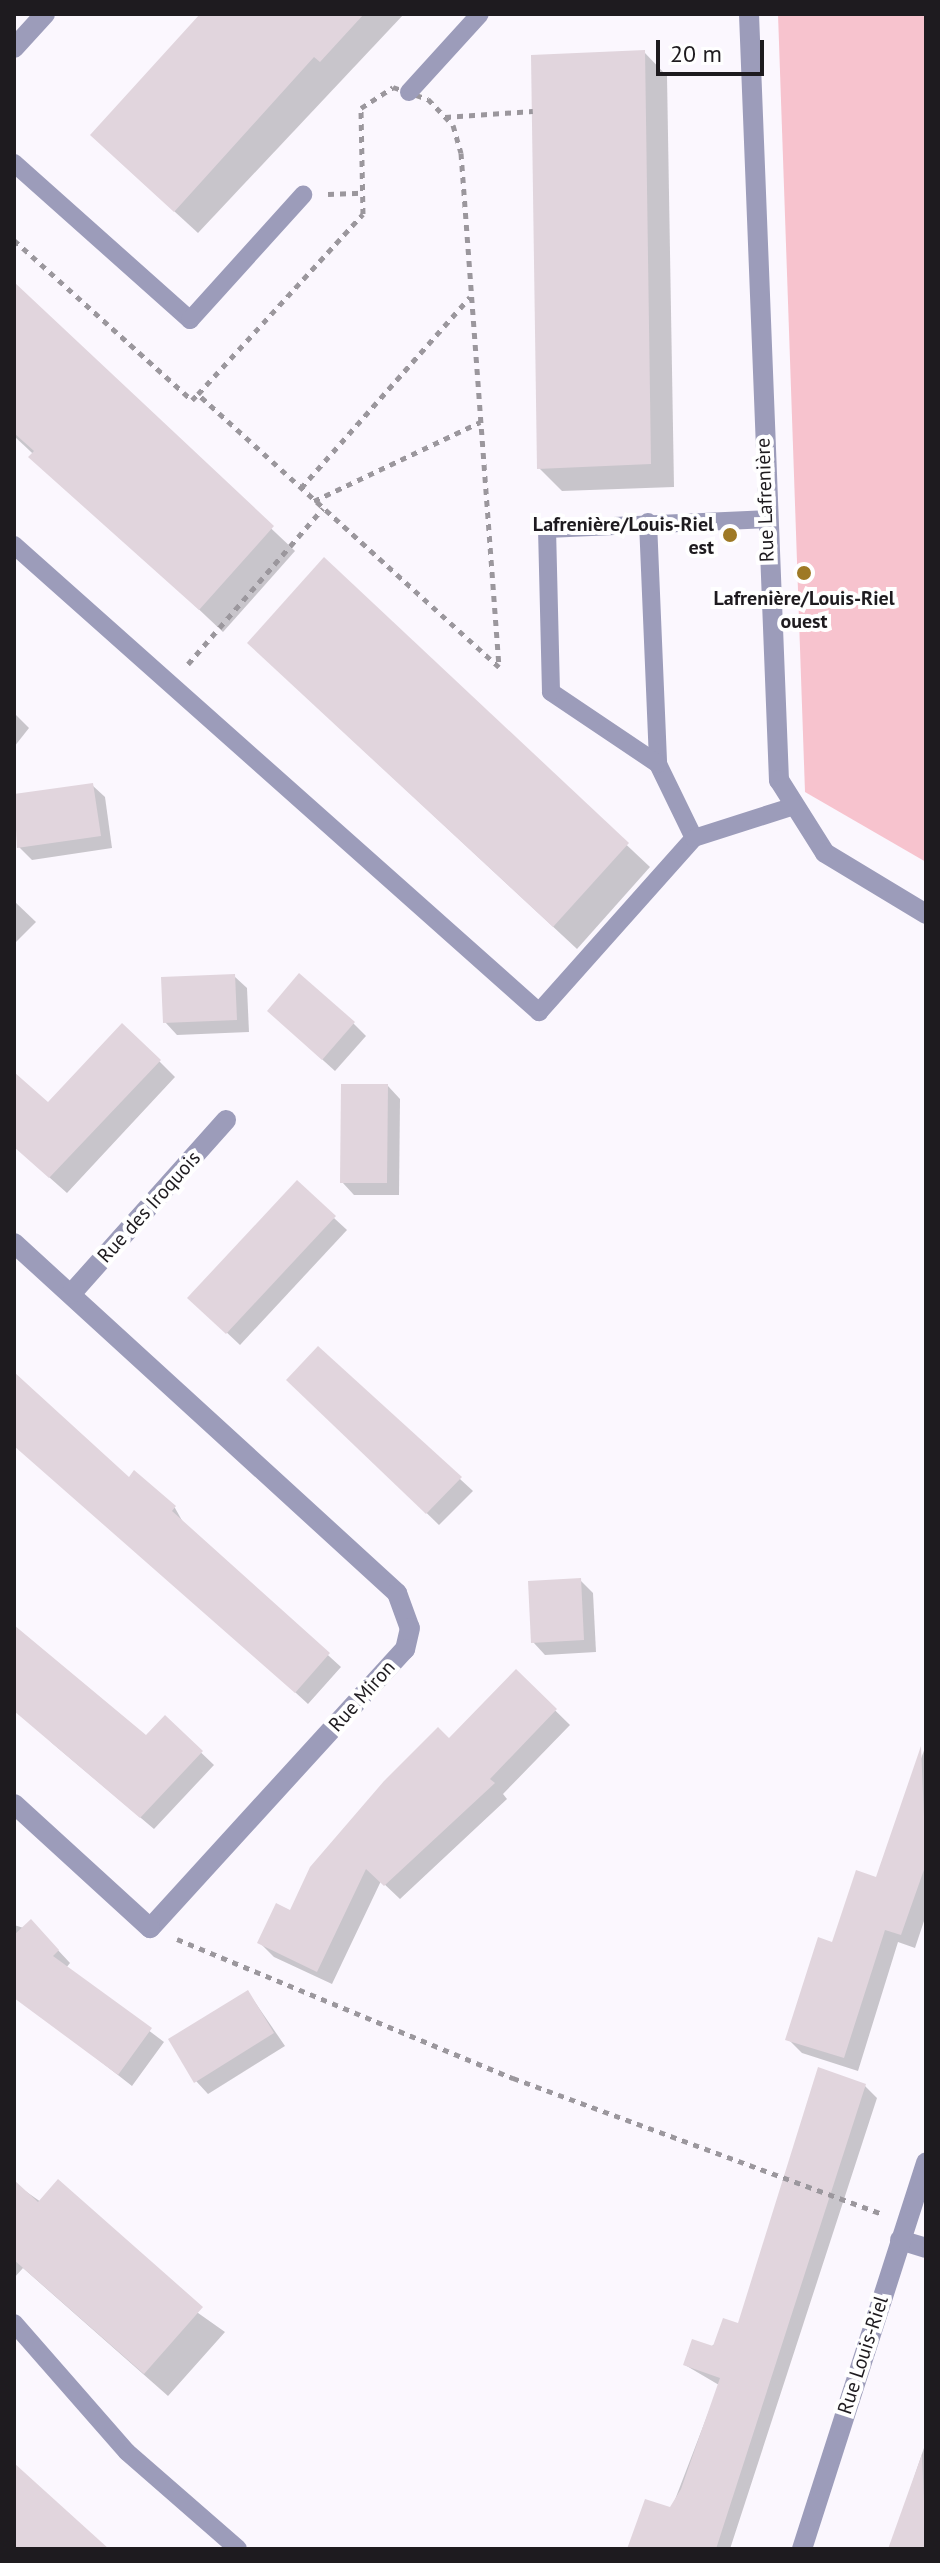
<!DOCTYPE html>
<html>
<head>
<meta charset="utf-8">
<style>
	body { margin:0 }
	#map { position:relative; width:940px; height:2563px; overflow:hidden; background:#fbf7fe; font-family:"PT Sans",sans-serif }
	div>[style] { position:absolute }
	.green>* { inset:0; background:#f7c3ce }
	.shadow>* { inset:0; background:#0003 }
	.building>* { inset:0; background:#e1d5dd }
	.path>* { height:5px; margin-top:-2.5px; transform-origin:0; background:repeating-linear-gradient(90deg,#9b979d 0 6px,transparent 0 12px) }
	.lane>* { height:18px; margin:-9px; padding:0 9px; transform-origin:9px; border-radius:9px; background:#9c9cba }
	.street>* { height:20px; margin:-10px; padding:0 10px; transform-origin:10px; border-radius:10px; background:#9c9cba }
	.dots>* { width:22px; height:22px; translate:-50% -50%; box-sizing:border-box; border:4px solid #fff; border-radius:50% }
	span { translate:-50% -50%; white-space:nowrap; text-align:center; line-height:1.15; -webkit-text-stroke:8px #fff; paint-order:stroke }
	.street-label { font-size:20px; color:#1e1b1f }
	.poi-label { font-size:20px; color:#1e1b1f; font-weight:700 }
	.right { translate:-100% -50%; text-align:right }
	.frame { position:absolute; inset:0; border:16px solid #1e1b1f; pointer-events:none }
	.scale { position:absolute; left:656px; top:40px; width:108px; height:36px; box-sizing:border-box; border:4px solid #1e1b1f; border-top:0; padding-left:10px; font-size:24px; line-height:28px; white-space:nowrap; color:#1e1b1f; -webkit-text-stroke:6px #fff; paint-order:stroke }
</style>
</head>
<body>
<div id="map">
	<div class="green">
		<i style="clip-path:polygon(778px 14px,926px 14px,926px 862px,805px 792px)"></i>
	</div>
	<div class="shadow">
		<i style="clip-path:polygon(206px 14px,404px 14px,198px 233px,116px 158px)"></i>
		<i style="clip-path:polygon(644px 52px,667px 76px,674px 487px,562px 491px,539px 468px)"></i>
		<i style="clip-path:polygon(14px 285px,295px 551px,223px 632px,14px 436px)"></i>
		<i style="clip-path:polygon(324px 560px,650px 867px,577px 949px,273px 666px)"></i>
		<i style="clip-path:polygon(14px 713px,29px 728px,14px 747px)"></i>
		<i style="clip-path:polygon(92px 785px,105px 797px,112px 848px,32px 860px,19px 847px,14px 796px)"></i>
		<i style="clip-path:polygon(14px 901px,36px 922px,14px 944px)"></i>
		<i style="clip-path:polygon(234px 976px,247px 988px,249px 1032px,177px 1035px,165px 1022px)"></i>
		<i style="clip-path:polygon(282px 1023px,353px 1023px,366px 1036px,335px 1071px)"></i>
		<i style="clip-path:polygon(159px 1061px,175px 1077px,67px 1193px,14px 1146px,14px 1074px,48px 1105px)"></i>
		<i style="clip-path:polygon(388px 1086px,400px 1099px,399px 1195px,354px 1195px,342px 1182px)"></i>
		<i style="clip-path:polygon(334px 1218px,347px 1230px,240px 1345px,190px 1298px)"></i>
		<i style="clip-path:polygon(318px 1348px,473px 1491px,439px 1525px,289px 1380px)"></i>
		<i style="clip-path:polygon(14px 1374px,129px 1480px,135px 1473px,175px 1508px,184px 1524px,341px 1667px,308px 1704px,14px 1435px)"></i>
		<i style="clip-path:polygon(580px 1580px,593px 1593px,596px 1652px,545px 1655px,533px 1642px)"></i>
		<i style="clip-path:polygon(14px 1628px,146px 1738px,165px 1718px,214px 1765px,154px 1829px,52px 1743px,14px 1696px)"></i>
		<i style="clip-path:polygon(516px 1672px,570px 1725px,503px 1794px,507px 1799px,400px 1899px,381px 1881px,332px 1984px,274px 1957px,260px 1943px)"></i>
		<i style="clip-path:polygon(926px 1745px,926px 1915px,915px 1948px,898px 1942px,858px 2071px,802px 2053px,788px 2039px,833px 1944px,877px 1879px)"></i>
		<i style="clip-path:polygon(14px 1925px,43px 1934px,70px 1963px,66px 1968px,164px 2042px,132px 2086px,14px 1994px)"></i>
		<i style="clip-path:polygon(248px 1992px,285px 2046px,208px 2094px,196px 2081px)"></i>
		<i style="clip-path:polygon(865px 2086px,877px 2098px,730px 2549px,629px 2549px,671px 2510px,719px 2385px,685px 2365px,740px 2326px)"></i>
		<i style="clip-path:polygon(14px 2183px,225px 2332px,168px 2396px,23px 2268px,14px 2278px)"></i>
		<i style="clip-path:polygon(926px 2442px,926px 2549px,890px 2549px)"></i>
	</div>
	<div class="building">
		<i style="clip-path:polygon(200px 14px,364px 14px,320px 62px,314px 57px,174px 212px,90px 135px)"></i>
		<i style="clip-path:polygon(645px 50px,651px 464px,537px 469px,531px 55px)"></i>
		<i style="clip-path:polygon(14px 282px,274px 526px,199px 610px,28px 457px,34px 451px,14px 433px)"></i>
		<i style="clip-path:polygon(324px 557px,629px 843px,553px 927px,247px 643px)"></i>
		<i style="clip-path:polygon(93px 783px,101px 836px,17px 848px,14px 794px)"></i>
		<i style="clip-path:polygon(299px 973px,355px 1022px,322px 1060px,267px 1011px)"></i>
		<i style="clip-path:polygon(235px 974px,237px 1020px,163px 1023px,161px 977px)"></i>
		<i style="clip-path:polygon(122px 1023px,161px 1060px,49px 1178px,14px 1147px,14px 1072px,48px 1102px)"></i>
		<i style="clip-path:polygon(341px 1084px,388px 1084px,387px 1183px,340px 1183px)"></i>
		<i style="clip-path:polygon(297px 1180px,336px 1216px,226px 1334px,187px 1298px)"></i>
		<i style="clip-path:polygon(318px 1346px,462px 1477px,426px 1514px,286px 1380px)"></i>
		<i style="clip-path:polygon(14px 1372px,129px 1477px,134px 1470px,176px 1506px,172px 1511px,330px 1653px,295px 1693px,14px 1446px)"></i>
		<i style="clip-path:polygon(581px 1578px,584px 1640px,531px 1643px,528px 1581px)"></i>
		<i style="clip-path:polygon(14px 1625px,146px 1735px,165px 1715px,203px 1751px,140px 1818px,14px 1711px)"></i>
		<i style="clip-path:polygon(516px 1669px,557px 1709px,490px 1779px,495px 1783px,384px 1886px,366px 1869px,317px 1972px,257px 1943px,276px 1903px,290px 1910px,310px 1867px,384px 1781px,438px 1727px,449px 1738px)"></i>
		<i style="clip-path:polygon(921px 1746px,926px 1864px,901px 1935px,885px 1930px,844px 2058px,785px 2040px,818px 1937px,832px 1942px,856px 1870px,876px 1877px)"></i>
		<i style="clip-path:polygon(31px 1919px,59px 1950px,53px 1956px,152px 2028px,118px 2075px,14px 1998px,14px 1935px)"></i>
		<i style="clip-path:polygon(248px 1990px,274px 2033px,194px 2083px,168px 2039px)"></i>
		<i style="clip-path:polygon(818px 2067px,866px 2084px,716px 2549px,627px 2549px,645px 2499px,670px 2507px,681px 2489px,720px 2378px,683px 2365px,692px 2339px,713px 2346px,723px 2318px,738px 2323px)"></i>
		<i style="clip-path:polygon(58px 2179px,203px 2307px,144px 2374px,14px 2260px,14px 2180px,38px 2202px)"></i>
		<i style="clip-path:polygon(922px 2454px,926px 2549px,888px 2549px)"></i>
		<i style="clip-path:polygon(14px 2463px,109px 2549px,14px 2549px)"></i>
	</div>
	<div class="path">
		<i style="left:393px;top:87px;width:37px;rotate:19deg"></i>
		<i style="left:428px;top:99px;width:36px;rotate:46deg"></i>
		<i style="left:453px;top:125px;width:29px;rotate:74deg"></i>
		<i style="left:461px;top:153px;width:515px;rotate:85.77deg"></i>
		<i style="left:499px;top:667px;width:406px;rotate:-137.8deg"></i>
		<i style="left:198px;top:394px;width:244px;rotate:-47.5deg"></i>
		<i style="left:363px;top:214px;width:106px;rotate:-91.1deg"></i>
		<i style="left:361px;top:108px;width:38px;rotate:-33deg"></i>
		<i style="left:445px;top:117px;width:88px;rotate:-3.9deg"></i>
		<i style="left:328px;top:194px;width:34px;rotate:-2deg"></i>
		<i style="left:14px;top:240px;width:239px;rotate:42deg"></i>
		<i style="left:192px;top:400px;width:8px;rotate:-45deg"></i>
		<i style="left:301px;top:488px;width:255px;rotate:-48.5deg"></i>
		<i style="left:314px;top:501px;width:184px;rotate:-25.4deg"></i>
		<i style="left:188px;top:664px;width:206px;rotate:-49.1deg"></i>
		<i style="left:177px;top:1939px;width:364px;rotate:22.5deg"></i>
		<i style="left:513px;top:2078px;width:394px;rotate:20.2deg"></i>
	</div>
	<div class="lane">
		<i style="left:409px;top:92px;width:105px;rotate:-47.7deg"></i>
		<i style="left:14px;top:163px;width:236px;rotate:41.7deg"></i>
		<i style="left:190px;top:320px;width:169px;rotate:-47.9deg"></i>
		<i style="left:648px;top:522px;width:242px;rotate:87.6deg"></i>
		<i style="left:658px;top:764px;width:82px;rotate:64.1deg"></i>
		<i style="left:14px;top:545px;width:703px;rotate:41.65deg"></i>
		<i style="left:539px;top:1012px;width:233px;rotate:-48.3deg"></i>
		<i style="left:694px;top:838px;width:102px;rotate:-17.7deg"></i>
		<i style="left:658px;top:764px;width:129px;rotate:-146.1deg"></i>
		<i style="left:551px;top:692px;width:163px;rotate:-91.4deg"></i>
		<i style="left:547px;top:529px;width:219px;rotate:-2.6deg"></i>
		<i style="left:14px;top:2323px;width:171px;rotate:48.8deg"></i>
		<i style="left:127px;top:2452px;width:147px;rotate:41.1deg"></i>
	</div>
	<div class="street">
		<i style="left:749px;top:14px;width:767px;rotate:87.76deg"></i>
		<i style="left:779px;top:780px;width:86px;rotate:57.8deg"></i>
		<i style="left:825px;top:853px;width:118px;rotate:31.1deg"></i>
		<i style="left:14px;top:48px;width:46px;rotate:-47.6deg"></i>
		<i style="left:14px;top:1243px;width:519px;rotate:42.42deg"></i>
		<i style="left:397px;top:1593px;width:37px;rotate:70deg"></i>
		<i style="left:410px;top:1628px;width:22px;rotate:103deg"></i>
		<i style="left:405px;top:1649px;width:378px;rotate:132.4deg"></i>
		<i style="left:150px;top:1928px;width:184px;rotate:-137.6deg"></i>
		<i style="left:71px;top:1294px;width:233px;rotate:-48.3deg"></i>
		<i style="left:900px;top:2240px;width:27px;rotate:17deg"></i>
		<i style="left:802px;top:2549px;width:406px;rotate:-72.2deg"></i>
	</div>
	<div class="dots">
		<i style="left:730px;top:535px;background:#9e7925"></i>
		<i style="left:804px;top:573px;background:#9e7925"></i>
	</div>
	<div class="street-label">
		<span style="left:765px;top:500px;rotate:-92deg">Rue Lafrenière</span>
		<span style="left:149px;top:1207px;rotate:-48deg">Rue des Iroquois</span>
		<span style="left:362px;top:1696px;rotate:-48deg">Rue Miron</span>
		<span style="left:863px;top:2355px;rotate:-72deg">Rue Louis-Riel</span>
	</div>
	<div class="poi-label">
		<span class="right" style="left:714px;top:536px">Lafrenière/Louis-Riel<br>est</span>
		<span style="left:804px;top:610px">Lafrenière/Louis-Riel<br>ouest</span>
	</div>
	<div class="frame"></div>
	<div class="scale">20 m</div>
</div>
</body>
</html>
